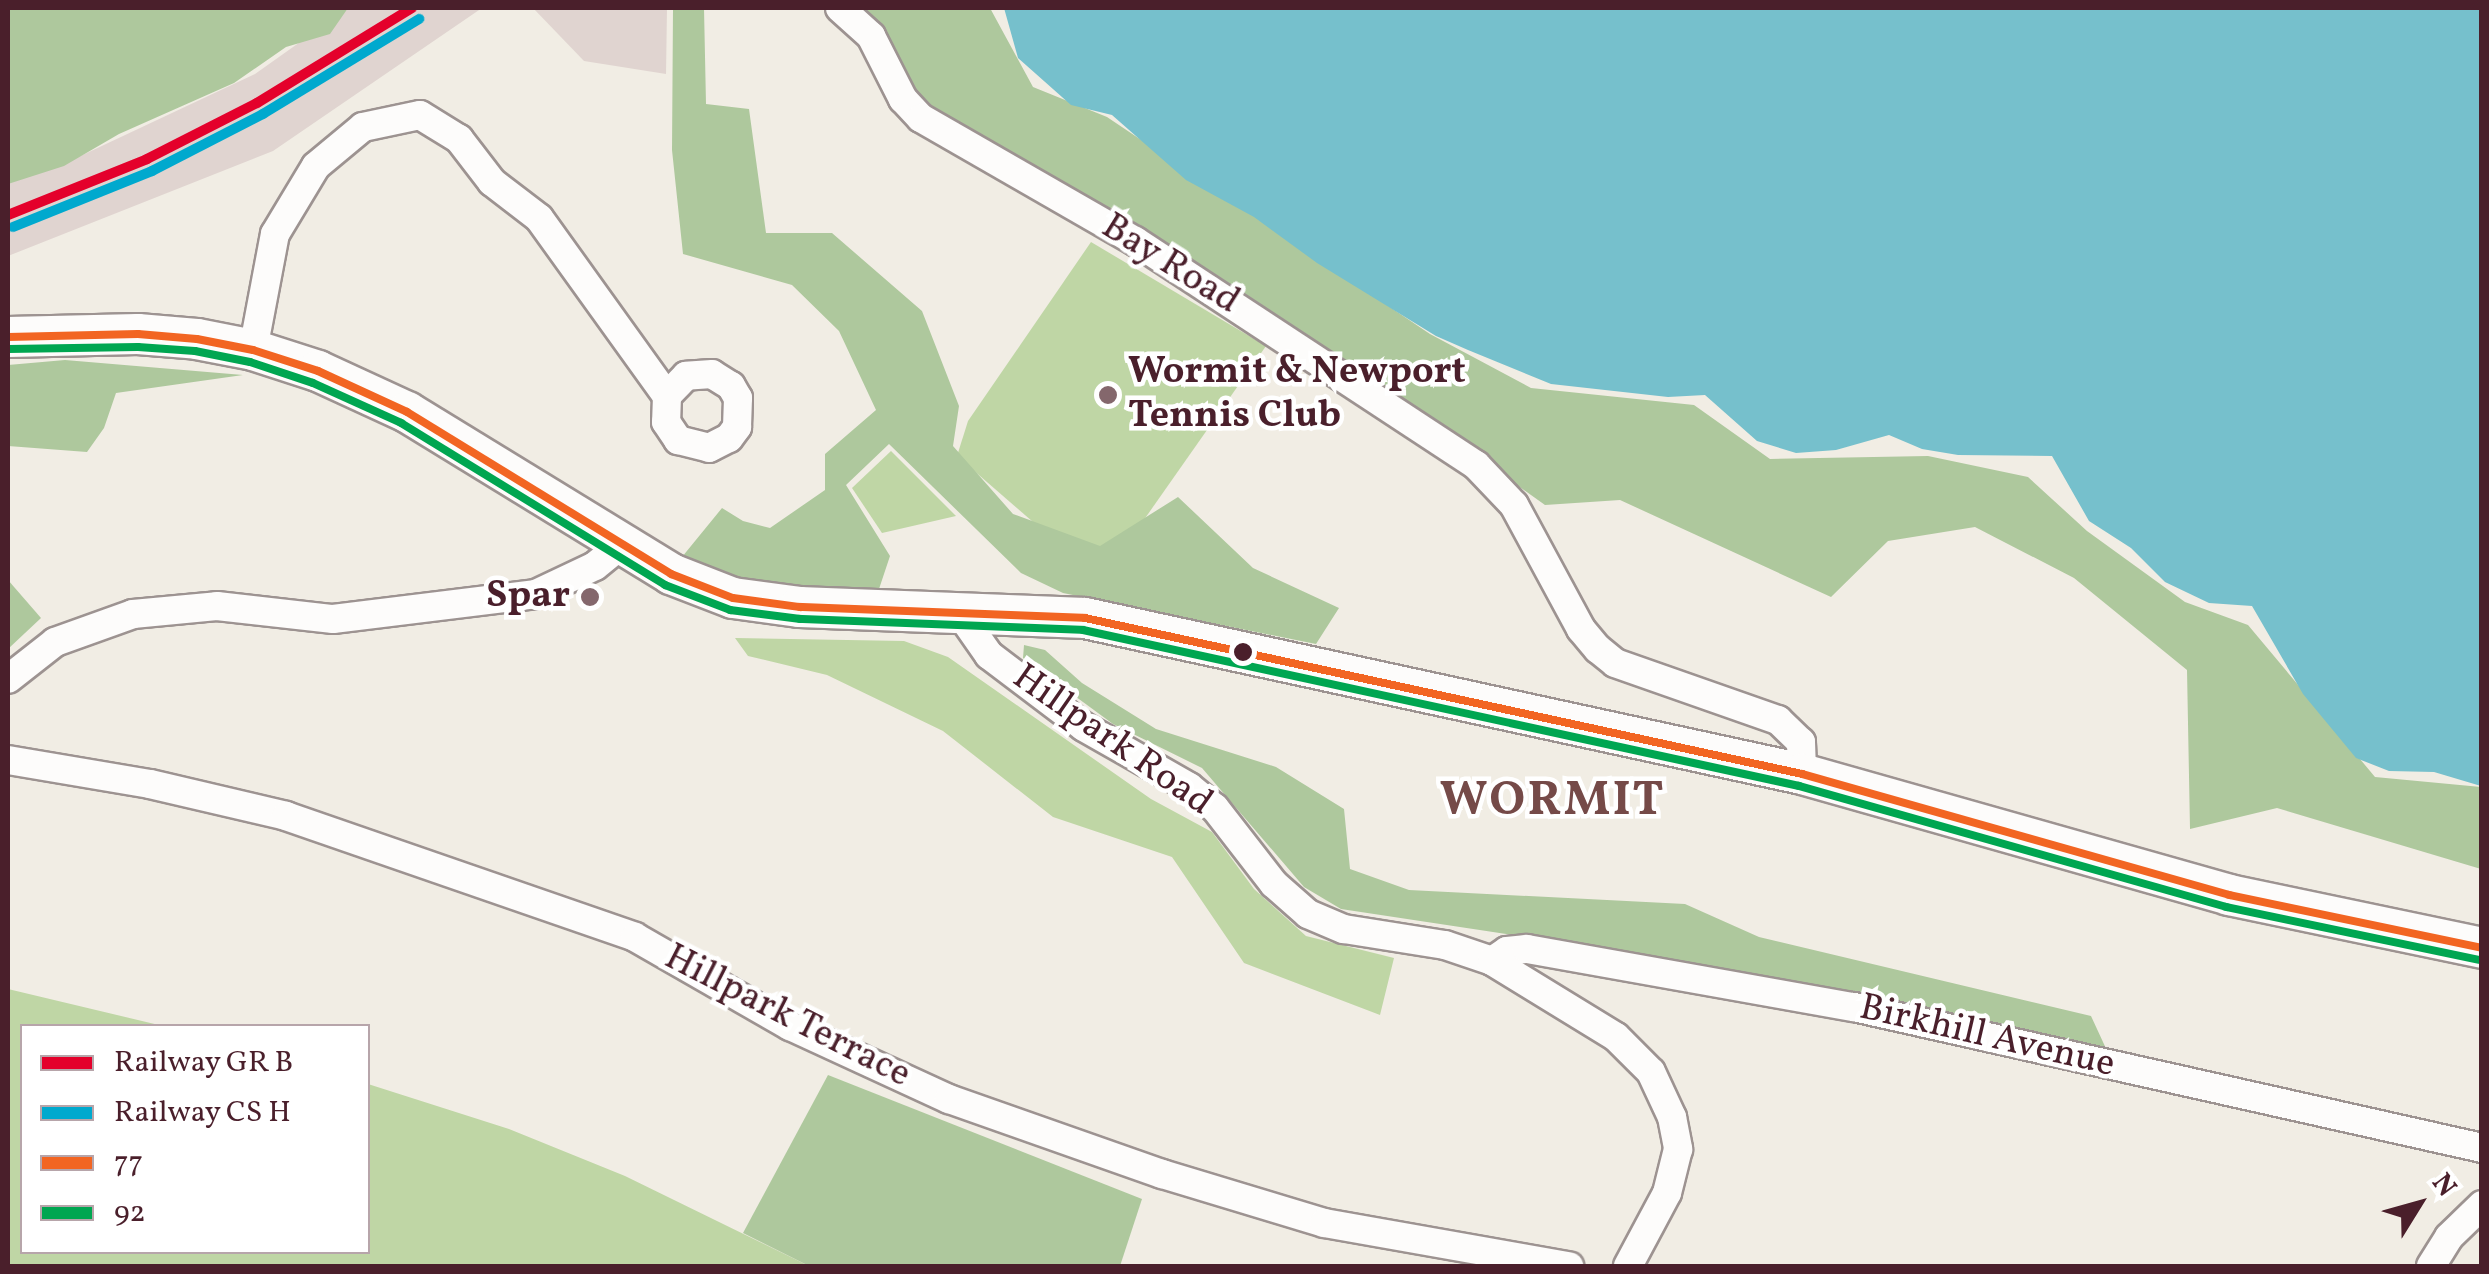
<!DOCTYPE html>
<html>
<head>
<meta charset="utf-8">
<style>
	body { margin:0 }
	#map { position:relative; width:2489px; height:1274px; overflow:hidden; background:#f1ede4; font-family:Vollkorn,serif }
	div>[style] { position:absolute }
	.industrial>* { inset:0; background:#e0d4d0 }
	.green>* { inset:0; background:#bfd6a5 }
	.forest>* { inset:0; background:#aec89d }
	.water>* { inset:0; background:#76c0cc }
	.roads { filter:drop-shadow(2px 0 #9d9391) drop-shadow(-2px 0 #9d9391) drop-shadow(0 2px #9d9391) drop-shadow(0 -2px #9d9391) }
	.minor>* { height:28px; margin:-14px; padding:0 14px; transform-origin:14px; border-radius:14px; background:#fdfcfb }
	.secondary>* { height:40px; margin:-20px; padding:0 20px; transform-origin:20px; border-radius:20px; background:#fdfcfb }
	.bus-1>* { height:8px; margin:-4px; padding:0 4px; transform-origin:4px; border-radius:4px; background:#f26522 }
	.bus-2>* { height:8px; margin:-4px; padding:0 4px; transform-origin:4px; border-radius:4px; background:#00a651 }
	.rail-1>* { height:10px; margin:-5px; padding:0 5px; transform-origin:5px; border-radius:5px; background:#e4002b }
	.rail-2>* { height:10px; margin:-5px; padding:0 5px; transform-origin:5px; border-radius:5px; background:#00a9ce }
	.dots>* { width:28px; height:28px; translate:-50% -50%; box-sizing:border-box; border:5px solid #fff; border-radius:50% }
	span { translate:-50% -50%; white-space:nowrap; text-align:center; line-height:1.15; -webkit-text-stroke:9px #fff; paint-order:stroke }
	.street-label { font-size:38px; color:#4a1f2b }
	.poi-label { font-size:38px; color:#4a1f2b; font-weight:700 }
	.left { translate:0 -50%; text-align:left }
	.right { translate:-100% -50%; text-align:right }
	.district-label { font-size:48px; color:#754a48; font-weight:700; letter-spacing:2.5px }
	.frame { position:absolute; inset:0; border:10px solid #4a1f2b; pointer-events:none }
	.legend { position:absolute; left:20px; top:1024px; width:350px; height:230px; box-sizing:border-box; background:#fff; border:2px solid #b7a5aa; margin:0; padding:12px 18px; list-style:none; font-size:30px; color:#4a1f2b }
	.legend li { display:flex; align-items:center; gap:20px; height:50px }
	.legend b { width:50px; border:2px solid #b7a5aa }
	.north { position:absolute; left:2369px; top:1154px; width:100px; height:100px; -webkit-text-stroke:8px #fff; paint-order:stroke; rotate:53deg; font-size:28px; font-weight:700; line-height:40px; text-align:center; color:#4a1f2b }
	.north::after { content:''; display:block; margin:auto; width:35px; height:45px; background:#4a1f2b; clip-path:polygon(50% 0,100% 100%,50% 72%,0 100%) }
</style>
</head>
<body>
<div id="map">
	<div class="industrial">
		<i style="clip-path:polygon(348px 8px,482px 8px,273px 151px,8px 256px,8px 182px,57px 167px,255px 74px)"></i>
		<i style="clip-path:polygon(533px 8px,667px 8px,666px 74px,584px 61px)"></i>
	</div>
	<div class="green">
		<i style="clip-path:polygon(1091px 242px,1266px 346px,1101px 581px,957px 456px,968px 421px)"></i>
		<i style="clip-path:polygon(891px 451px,956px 516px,882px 533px,852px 488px)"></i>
		<i style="clip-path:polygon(735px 638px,904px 641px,948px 657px,1151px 799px,1212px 832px,1254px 889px,1306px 936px,1394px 958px,1380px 1015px,1244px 963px,1172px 857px,1053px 817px,943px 731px,827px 675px,748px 656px)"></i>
		<i style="clip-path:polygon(8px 989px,163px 1026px,22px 1026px,22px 1252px,368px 1252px,368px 1084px,509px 1129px,625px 1176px,809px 1266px,8px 1266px)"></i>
	</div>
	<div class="forest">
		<i style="clip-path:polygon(8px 8px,348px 8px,330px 34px,286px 47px,234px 83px,119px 134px,64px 166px,8px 184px)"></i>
		<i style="clip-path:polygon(673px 8px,704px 8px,706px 104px,749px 109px,766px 233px,832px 233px,922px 311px,959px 406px,953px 446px,1013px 514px,1100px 546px,1178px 497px,1253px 568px,1339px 608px,1316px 644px,1063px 593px,1021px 573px,889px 444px,846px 485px,890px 556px,879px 589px,748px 586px,682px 557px,722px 508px,743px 521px,770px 528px,825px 490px,825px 454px,876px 410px,839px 331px,792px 285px,683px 254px,672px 150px)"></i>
		<i style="clip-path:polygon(857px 8px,990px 8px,1033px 87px,1107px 117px,1430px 334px,1531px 388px,1694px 405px,1770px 459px,1928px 456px,2028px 477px,2087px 531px,2185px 602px,2248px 625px,2375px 777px,2481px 787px,2481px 869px,2277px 808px,2190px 829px,2187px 670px,2074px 578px,1975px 527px,1888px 541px,1831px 597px,1620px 500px,1545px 505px,1369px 380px,942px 119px,916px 97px,882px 27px)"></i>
		<i style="clip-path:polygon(65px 360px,243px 375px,116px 393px,104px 428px,87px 452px,8px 446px,8px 365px)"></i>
		<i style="clip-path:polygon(8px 580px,41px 618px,8px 649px)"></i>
		<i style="clip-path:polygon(1024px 645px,1045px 650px,1082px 683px,1156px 729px,1276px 767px,1344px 809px,1350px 869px,1409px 890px,1685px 904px,1759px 937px,2091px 1016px,2109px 1055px,1652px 956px,1341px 909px,1304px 887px,1202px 768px,1113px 724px,1023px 658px)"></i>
		<i style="clip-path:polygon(828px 1075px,1142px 1199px,1120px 1266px,809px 1266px,743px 1233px)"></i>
	</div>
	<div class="water">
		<i style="clip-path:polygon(1004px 8px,2481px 8px,2481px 786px,2434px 772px,2389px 771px,2356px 758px,2303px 694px,2252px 606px,2209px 603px,2165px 582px,2131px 548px,2089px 521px,2052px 456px,1958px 455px,1922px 449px,1889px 435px,1836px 450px,1796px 453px,1757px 441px,1705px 395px,1668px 397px,1551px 384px,1468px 350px,1436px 336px,1317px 263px,1254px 217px,1186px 180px,1112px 115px,1071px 105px,1018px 58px)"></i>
	</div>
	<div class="roads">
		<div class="minor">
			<i style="left:840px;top:8px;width:42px;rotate:42.1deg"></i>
			<i style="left:871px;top:36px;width:71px;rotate:63.1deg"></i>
			<i style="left:903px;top:99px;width:26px;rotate:47deg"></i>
			<i style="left:921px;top:118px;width:247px;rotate:29.9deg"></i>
			<i style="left:1135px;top:241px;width:408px;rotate:33.3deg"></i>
			<i style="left:1476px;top:465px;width:55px;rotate:46.5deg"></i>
			<i style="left:1514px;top:505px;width:141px;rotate:61.6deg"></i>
			<i style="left:1581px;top:629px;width:26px;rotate:50deg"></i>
			<i style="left:1598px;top:649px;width:22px;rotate:39deg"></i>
			<i style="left:1615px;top:663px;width:173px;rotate:19.3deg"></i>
			<i style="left:1778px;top:720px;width:32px;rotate:44deg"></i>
			<i style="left:1801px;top:742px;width:32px;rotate:88deg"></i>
			<i style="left:253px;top:350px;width:118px;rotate:-79.3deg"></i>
			<i style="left:275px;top:234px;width:79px;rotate:-58.9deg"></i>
			<i style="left:316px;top:166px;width:61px;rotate:-39.7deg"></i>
			<i style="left:363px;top:127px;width:58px;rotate:-11.9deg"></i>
			<i style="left:420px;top:115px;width:46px;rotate:31.6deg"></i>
			<i style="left:459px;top:139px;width:54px;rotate:52.5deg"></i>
			<i style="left:492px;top:182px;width:59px;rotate:37.5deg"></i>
			<i style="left:539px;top:218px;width:219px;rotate:54.3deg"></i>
			<i style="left:667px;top:396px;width:26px;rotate:92deg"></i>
			<i style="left:666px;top:422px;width:22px;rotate:56deg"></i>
			<i style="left:678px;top:440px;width:32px;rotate:14deg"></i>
			<i style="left:709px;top:448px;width:22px;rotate:-27deg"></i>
			<i style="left:729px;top:438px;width:14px;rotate:-54deg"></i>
			<i style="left:737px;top:427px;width:29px;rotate:-88deg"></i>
			<i style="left:738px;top:398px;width:14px;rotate:-120deg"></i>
			<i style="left:731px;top:386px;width:22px;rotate:-148deg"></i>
			<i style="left:712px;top:374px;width:26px;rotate:176deg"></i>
			<i style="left:686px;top:376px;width:28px;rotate:134deg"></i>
			<i style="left:961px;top:615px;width:49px;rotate:55deg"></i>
			<i style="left:989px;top:655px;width:119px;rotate:37.2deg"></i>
			<i style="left:1084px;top:727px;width:121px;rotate:29.7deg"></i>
			<i style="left:1189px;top:787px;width:33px;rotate:39deg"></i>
			<i style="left:1215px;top:808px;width:96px;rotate:52.2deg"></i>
			<i style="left:1274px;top:884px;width:45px;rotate:41.4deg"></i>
			<i style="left:1308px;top:914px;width:39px;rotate:23deg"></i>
			<i style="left:1344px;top:929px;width:102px;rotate:9deg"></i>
			<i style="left:1445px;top:945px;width:50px;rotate:18.8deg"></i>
			<i style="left:1492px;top:961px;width:145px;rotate:31.5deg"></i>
			<i style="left:1616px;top:1037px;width:49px;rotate:45deg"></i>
			<i style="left:1651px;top:1072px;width:50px;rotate:65deg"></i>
			<i style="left:1672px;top:1117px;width:33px;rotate:79deg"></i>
			<i style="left:1678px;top:1149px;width:45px;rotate:104deg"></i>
			<i style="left:1667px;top:1193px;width:83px;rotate:118.1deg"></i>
			<i style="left:8px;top:679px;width:60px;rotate:-38.2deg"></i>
			<i style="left:55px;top:642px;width:83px;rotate:-19.7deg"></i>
			<i style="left:133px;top:614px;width:84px;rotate:-5.4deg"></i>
			<i style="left:217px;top:606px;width:117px;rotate:6.4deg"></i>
			<i style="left:333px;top:619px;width:205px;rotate:-7deg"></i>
			<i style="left:536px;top:594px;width:65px;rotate:-25.4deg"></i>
			<i style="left:595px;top:566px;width:35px;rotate:-39deg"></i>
			<i style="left:8px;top:760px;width:144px;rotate:9.6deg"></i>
			<i style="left:150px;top:784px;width:140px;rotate:13.2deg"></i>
			<i style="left:286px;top:816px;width:369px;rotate:19.1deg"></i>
			<i style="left:635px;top:937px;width:179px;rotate:29.9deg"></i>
			<i style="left:790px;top:1026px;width:175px;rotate:24.7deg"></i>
			<i style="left:949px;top:1099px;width:226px;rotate:19.4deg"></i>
			<i style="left:1162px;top:1174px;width:169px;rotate:16.8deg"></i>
			<i style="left:1324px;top:1223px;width:249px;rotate:10deg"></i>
			<i style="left:1492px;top:961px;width:18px;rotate:-34deg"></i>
			<i style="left:1507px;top:951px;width:20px;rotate:-6deg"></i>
			<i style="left:1527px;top:949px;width:332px;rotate:10.1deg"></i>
			<i style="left:1854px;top:1007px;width:644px;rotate:12.65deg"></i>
			<i style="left:2431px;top:1266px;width:34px;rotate:-58deg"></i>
			<i style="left:2449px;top:1237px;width:46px;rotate:-44.1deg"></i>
		</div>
		<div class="secondary">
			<i style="left:8px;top:337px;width:130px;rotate:-1.3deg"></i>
			<i style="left:138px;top:334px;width:59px;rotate:4.8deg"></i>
			<i style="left:197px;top:339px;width:57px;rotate:11.1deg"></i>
			<i style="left:253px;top:350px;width:68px;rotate:17.9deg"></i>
			<i style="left:318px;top:371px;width:98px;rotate:24.7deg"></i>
			<i style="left:407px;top:412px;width:310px;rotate:31.5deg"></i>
			<i style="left:671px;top:574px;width:66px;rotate:21.2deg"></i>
			<i style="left:733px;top:598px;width:68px;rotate:7.7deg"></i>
			<i style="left:800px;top:607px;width:285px;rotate:2.2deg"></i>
			<i style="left:1085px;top:618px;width:734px;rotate:12.27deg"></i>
			<i style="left:1802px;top:774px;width:444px;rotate:15.8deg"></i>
			<i style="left:2229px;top:895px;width:258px;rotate:11.8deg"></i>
		</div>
	</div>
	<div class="bus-1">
		<i style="left:8px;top:337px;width:130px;rotate:-1.3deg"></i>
		<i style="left:138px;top:334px;width:59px;rotate:4.8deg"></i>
		<i style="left:197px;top:339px;width:57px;rotate:11.1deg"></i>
		<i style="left:253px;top:350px;width:68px;rotate:17.9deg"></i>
		<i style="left:318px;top:371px;width:98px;rotate:24.7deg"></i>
		<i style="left:407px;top:412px;width:310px;rotate:31.5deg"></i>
		<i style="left:671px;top:574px;width:66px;rotate:21.2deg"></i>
		<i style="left:733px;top:598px;width:68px;rotate:7.7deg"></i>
		<i style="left:800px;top:607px;width:285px;rotate:2.2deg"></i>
		<i style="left:1085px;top:618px;width:734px;rotate:12.27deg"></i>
		<i style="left:1802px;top:774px;width:444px;rotate:15.8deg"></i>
		<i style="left:2229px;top:895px;width:258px;rotate:11.8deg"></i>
	</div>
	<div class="bus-2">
		<i style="left:8px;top:349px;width:130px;rotate:-0.9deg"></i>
		<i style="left:138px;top:347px;width:57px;rotate:4deg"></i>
		<i style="left:195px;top:351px;width:56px;rotate:11.3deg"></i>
		<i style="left:250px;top:362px;width:66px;rotate:18.4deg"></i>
		<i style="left:313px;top:383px;width:97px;rotate:24.4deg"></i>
		<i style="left:401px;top:423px;width:310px;rotate:31.5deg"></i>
		<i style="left:665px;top:585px;width:70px;rotate:21deg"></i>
		<i style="left:730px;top:610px;width:71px;rotate:7.3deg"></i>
		<i style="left:800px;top:619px;width:283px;rotate:2.2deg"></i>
		<i style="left:1083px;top:630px;width:733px;rotate:12.29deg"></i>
		<i style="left:1799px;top:786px;width:444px;rotate:15.8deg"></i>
		<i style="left:2226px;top:907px;width:258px;rotate:11.8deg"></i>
	</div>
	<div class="rail-1">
		<i style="left:8px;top:215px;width:150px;rotate:-21.9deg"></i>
		<i style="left:147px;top:159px;width:123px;rotate:-27deg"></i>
		<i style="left:257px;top:103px;width:182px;rotate:-31.5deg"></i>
	</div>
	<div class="rail-2">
		<i style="left:13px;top:227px;width:150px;rotate:-21.9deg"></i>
		<i style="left:152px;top:171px;width:125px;rotate:-27.2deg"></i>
		<i style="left:263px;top:114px;width:183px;rotate:-31.3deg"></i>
	</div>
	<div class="dots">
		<i style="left:1108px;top:395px;background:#84676c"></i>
		<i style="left:590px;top:597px;background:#84676c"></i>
		<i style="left:1243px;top:652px;background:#4a1f2b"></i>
	</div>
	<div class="street-label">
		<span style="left:1170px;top:265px;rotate:32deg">Bay Road</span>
		<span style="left:1112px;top:741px;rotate:35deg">Hillpark Road</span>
		<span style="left:787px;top:1017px;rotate:27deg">Hillpark Terrace</span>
		<span style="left:1987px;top:1037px;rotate:13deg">Birkhill Avenue</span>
	</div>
	<div class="poi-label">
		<span class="left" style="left:1128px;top:395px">Wormit &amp; Newport<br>Tennis Club</span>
		<span class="right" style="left:570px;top:597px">Spar</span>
	</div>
	<div class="district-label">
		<span style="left:1553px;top:802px">WORMIT</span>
	</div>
	<div class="frame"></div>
	<ul class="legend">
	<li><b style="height:12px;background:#e4002b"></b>Railway GR B</li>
	<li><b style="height:12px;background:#00a9ce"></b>Railway CS H</li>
	<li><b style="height:12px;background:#f26522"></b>77</li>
	<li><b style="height:12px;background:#00a651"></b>92</li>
	</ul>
	<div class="north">N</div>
</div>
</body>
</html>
